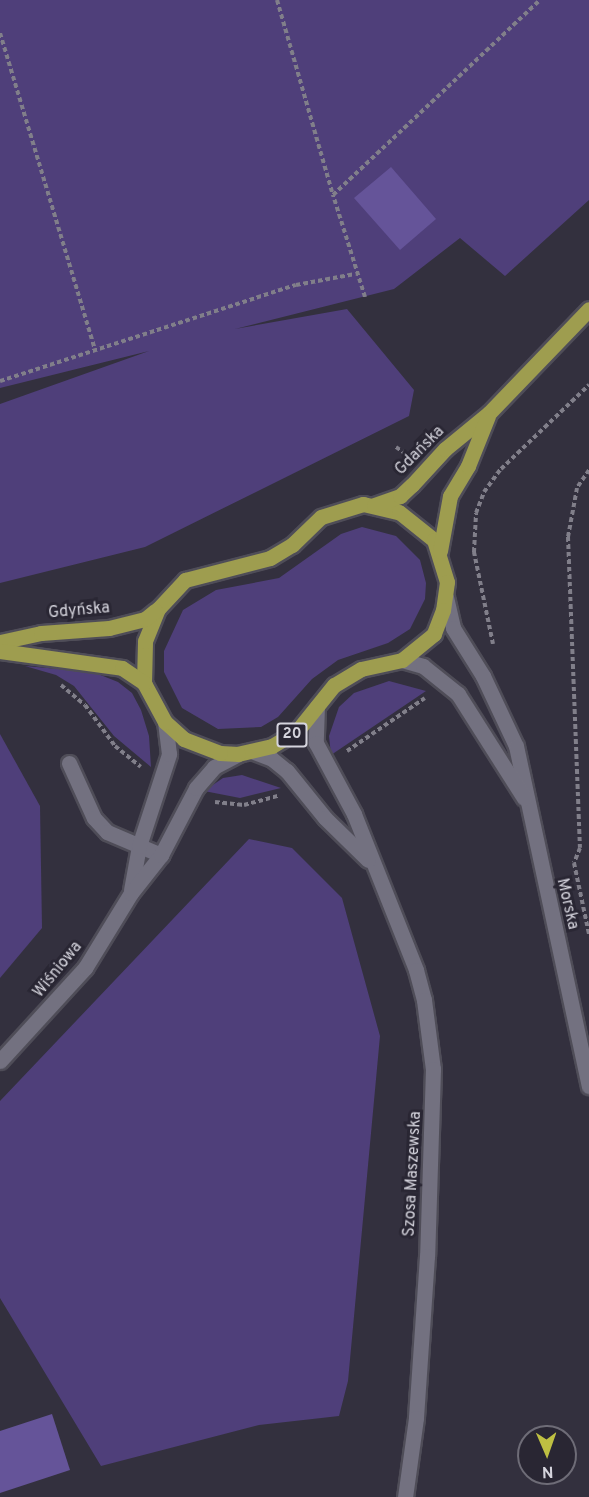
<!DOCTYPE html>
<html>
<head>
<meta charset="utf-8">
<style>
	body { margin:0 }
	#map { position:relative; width:589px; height:1497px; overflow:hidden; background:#33303e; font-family:Overpass,sans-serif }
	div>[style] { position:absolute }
	.green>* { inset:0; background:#4f3f7a }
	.building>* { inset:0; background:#655499 }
	.path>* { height:4px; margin-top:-2px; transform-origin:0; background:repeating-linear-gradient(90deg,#817f8a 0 4.5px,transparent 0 7.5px) }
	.roads { filter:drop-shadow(2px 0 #4f4d58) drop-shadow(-2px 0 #4f4d58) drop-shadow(0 2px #4f4d58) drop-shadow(0 -2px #4f4d58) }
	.service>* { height:15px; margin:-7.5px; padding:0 7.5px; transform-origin:7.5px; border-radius:7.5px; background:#737180 }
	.minor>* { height:15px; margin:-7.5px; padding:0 7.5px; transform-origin:7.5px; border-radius:7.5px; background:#737180 }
	.secondary>* { height:15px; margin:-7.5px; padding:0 7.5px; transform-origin:7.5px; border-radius:7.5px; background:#737180 }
	.primary>* { height:15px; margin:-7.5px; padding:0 7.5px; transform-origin:7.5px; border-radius:7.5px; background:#9e9d4f }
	span { translate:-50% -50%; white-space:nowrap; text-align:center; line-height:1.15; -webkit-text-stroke:6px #292633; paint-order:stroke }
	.shield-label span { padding:2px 4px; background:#292633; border:2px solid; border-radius:4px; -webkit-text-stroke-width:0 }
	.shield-label { font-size:15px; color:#d5d4dd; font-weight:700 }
	.street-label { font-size:16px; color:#d5d4dd }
	.north { position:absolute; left:517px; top:1425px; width:60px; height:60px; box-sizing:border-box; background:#292633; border:2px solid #6e6c77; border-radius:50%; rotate:178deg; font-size:16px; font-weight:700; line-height:24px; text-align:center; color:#d5d4dd }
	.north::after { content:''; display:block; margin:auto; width:21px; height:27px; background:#bebf42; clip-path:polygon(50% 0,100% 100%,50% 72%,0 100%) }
</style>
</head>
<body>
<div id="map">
	<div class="green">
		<i style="clip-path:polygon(0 0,589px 0,589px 200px,505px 276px,460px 238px,394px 289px,235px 329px,347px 309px,414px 390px,409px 416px,145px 547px,0 583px,0 404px,149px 351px,0 388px)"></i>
		<i style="clip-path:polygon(362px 527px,396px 536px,420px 560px,426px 583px,425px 599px,410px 629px,388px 643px,338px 660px,312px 679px,278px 717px,261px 727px,218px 729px,182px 708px,164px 672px,164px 651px,183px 610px,216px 590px,279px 578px,341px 534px)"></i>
		<i style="clip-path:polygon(25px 666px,93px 672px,118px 682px,132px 693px,141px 710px,149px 736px,151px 767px,114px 736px,74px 686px,56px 675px)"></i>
		<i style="clip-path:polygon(389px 681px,426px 691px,331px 755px,329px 736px,339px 707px,354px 693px)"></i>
		<i style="clip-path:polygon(0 734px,40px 806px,42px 928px,0 978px)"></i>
		<i style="clip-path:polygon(242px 775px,281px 788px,240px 798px,204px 791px,223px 778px)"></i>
		<i style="clip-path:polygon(249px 839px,292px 848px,342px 898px,380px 1036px,348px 1381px,339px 1416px,259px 1425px,101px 1466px,0 1298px,0 1101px)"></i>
	</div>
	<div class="building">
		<i style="clip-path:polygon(391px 167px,436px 219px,400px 250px,354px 198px)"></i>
		<i style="clip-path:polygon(52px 1414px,70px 1470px,0 1493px,0 1431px)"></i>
	</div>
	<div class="path">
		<i style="left:277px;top:0;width:203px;rotate:74deg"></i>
		<i style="left:0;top:33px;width:330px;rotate:73.3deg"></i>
		<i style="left:365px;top:297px;width:107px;rotate:-107.4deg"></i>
		<i style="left:333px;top:195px;width:284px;rotate:-43.3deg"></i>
		<i style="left:0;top:381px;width:311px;rotate:-18deg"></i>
		<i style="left:296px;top:285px;width:60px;rotate:-10.6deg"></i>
		<i style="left:396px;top:447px;width:14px;rotate:36deg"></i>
		<i style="left:589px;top:470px;width:22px;rotate:124deg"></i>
		<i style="left:577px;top:488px;width:50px;rotate:100.4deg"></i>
		<i style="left:568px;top:537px;width:311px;rotate:87.8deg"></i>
		<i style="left:580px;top:848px;width:16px;rotate:112deg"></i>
		<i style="left:574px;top:863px;width:73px;rotate:78.1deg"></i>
		<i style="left:493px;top:644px;width:94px;rotate:-101.7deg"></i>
		<i style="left:474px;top:552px;width:39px;rotate:-87deg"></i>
		<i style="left:476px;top:513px;width:22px;rotate:-69deg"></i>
		<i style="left:484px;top:492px;width:29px;rotate:-54deg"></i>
		<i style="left:501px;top:469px;width:122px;rotate:-43.7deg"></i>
		<i style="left:61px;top:685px;width:31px;rotate:40deg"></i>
		<i style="left:85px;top:705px;width:51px;rotate:53.8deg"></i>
		<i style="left:115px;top:746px;width:33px;rotate:39deg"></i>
		<i style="left:347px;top:751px;width:94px;rotate:-34.2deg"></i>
		<i style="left:215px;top:802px;width:29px;rotate:6deg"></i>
		<i style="left:244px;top:805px;width:35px;rotate:-15deg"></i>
	</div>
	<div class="roads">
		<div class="service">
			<i style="left:69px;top:763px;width:60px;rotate:65.6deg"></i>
			<i style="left:94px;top:818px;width:19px;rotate:47deg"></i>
			<i style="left:107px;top:832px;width:59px;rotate:23.1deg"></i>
		</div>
		<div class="minor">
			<i style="left:446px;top:597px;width:32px;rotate:77deg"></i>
			<i style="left:453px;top:628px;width:57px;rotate:58deg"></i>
			<i style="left:483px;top:676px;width:77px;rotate:64.8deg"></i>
			<i style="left:516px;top:746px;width:348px;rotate:77.9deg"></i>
			<i style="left:402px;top:660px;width:22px;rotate:16deg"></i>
			<i style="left:423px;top:666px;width:45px;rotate:38.7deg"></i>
			<i style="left:458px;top:694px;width:123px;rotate:57.6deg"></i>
			<i style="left:131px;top:890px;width:45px;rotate:-79.7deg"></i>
			<i style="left:139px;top:846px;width:97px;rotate:-71.9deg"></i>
			<i style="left:169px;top:754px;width:32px;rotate:-97deg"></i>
			<i style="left:0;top:1061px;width:126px;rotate:-47.6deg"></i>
			<i style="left:85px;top:968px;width:88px;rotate:-58.5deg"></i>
			<i style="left:131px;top:893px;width:48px;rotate:-51.7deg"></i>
			<i style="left:161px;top:855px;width:76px;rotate:-62.4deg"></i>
			<i style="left:196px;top:788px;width:28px;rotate:-49deg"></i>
			<i style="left:214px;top:767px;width:27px;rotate:-28deg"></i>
		</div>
		<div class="secondary">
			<i style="left:317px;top:706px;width:37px;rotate:92deg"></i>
			<i style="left:316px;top:743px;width:81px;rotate:61.8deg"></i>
			<i style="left:354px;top:814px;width:168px;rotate:68.3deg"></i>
			<i style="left:416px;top:970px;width:31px;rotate:75deg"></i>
			<i style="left:424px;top:1000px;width:70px;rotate:82.6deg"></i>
			<i style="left:433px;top:1069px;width:187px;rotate:91.8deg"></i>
			<i style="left:427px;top:1256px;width:162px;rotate:93.9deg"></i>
			<i style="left:416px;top:1418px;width:80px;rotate:97.9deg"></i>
			<i style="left:254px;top:752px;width:19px;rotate:21deg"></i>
			<i style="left:272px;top:759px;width:19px;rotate:39deg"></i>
			<i style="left:287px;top:771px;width:60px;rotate:51deg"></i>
			<i style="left:325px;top:818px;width:60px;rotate:44.3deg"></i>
		</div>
		<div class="primary">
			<i style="left:363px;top:504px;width:37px;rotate:13deg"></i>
			<i style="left:399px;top:512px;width:45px;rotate:38.7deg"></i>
			<i style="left:434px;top:540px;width:44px;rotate:72.8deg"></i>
			<i style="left:447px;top:582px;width:28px;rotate:98deg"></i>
			<i style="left:443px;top:610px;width:26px;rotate:111deg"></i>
			<i style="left:434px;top:634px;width:41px;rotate:140.9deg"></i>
			<i style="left:402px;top:660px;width:42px;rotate:167.6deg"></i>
			<i style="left:361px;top:669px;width:31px;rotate:149deg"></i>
			<i style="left:334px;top:685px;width:59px;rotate:128.8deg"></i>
			<i style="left:297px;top:731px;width:29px;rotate:149deg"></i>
			<i style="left:272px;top:746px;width:35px;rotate:167deg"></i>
			<i style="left:238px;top:754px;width:18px;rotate:-177deg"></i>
			<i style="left:220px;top:753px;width:39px;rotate:-159deg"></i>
			<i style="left:184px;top:739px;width:25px;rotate:-138deg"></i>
			<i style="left:165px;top:722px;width:44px;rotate:-118.3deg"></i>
			<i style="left:144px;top:683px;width:42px;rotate:-88.6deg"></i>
			<i style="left:145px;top:641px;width:35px;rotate:-68deg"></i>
			<i style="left:158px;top:609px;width:40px;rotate:-47deg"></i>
			<i style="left:185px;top:580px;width:88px;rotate:-14.5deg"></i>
			<i style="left:270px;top:558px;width:26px;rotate:-31deg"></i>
			<i style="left:292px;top:545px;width:40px;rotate:-44deg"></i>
			<i style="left:321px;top:517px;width:44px;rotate:-17.2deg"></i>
			<i style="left:374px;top:505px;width:28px;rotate:-19deg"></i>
			<i style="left:400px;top:496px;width:16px;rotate:-43deg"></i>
			<i style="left:412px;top:485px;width:49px;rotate:-47.5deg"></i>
			<i style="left:445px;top:449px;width:57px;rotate:-39.3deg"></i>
			<i style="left:489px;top:413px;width:144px;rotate:-46.1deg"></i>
			<i style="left:440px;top:551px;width:56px;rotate:-79.7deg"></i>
			<i style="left:450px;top:496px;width:35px;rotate:-59deg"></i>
			<i style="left:468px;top:466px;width:54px;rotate:-68.2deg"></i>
			<i style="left:0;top:642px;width:42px;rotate:-12.4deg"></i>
			<i style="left:41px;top:633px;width:68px;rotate:-4.2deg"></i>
			<i style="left:109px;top:628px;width:37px;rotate:-14deg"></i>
			<i style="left:145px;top:619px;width:13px;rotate:-39deg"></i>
			<i style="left:0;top:651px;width:123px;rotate:7.9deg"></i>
			<i style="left:122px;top:668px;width:27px;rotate:34deg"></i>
		</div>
	</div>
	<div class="shield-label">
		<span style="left:292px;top:735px">20</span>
	</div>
	<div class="street-label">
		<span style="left:420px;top:451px;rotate:-45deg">Gdańska</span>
		<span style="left:79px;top:611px;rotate:-5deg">Gdyńska</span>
		<span style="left:567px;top:904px;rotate:77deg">Morska</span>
		<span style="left:58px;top:970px;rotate:-51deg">Wiśniowa</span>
		<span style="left:413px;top:1174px;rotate:-87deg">Szosa Maszewska</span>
	</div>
	<div class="north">N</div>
</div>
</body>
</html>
